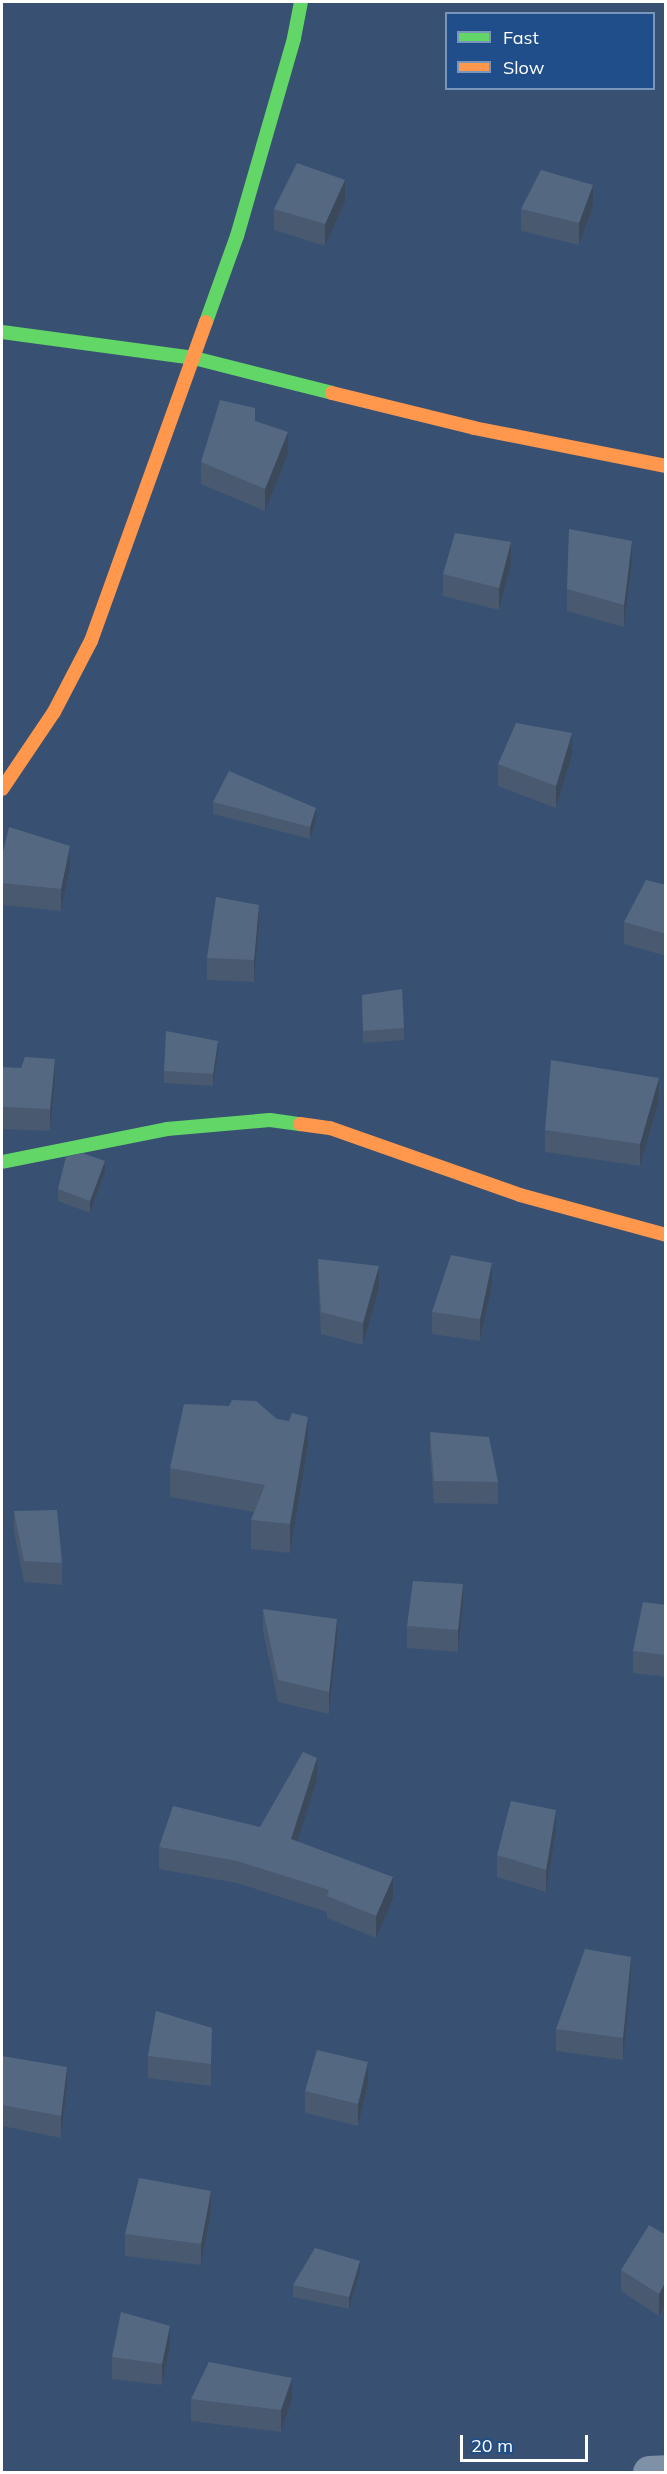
<!DOCTYPE html>
<html>
<head>
<meta charset="utf-8">
<style>
	body { margin:0 }
	#map { position:relative; width:667px; height:2474px; overflow:hidden; background:#385172; font-family:Mulish,sans-serif }
	div>[style] { position:absolute }
	.street>* { height:33px; margin:-16.5px; padding:0 16.5px; transform-origin:16.5px; border-radius:16.5px; background:#7f91a6 }
	.fast>* { height:14px; margin:-7px; padding:0 7px; transform-origin:7px; border-radius:7px; background:#63d668 }
	.slow>* { height:14px; margin:-7px; padding:0 7px; transform-origin:7px; border-radius:7px; background:#ff974d }
	.wall>* { inset:0; background:#485970 }
	.shaded-wall>* { inset:0; background:#3b495b }
	.building>* { inset:0; background:#546882 }
	span { translate:-50% -50%; white-space:nowrap; text-align:center; line-height:1.15; -webkit-text-stroke:4.5px #1f4e8a; paint-order:stroke }
	.frame { position:absolute; inset:0; border:3px solid #fff; pointer-events:none }
	.legend { position:absolute; left:445px; top:12px; width:210px; height:78px; box-sizing:border-box; background:#1f4e8a; border:2px solid #7995b9; margin:0; padding:8px 10px; list-style:none; font-size:18px; color:#fff }
	.legend li { display:flex; align-items:center; gap:12px; height:30px }
	.legend b { width:30px; border:2px solid #7995b9 }
	.scale { position:absolute; left:460px; top:2435px; width:128px; height:27px; box-sizing:border-box; border:3px solid #fff; border-top:0; padding-left:8px; font-size:18px; line-height:21px; white-space:nowrap; color:#fff; -webkit-text-stroke:4px #1f4e8a; paint-order:stroke }
</style>
</head>
<body>
<div id="map">
	<div class="street">
		<i style="left:649px;top:2472px;width:17px;rotate:-3deg"></i>
	</div>
	<div class="fast">
		<i style="left:206px;top:322px;width:91px;rotate:-70.2deg"></i>
		<i style="left:237px;top:236px;width:206px;rotate:-73.9deg"></i>
		<i style="left:294px;top:38px;width:37px;rotate:-79deg"></i>
		<i style="left:2px;top:332px;width:194px;rotate:7.7deg"></i>
		<i style="left:194px;top:358px;width:142px;rotate:14.2deg"></i>
		<i style="left:2px;top:1162px;width:168px;rotate:-11.3deg"></i>
		<i style="left:167px;top:1129px;width:103px;rotate:-5deg"></i>
		<i style="left:270px;top:1120px;width:30px;rotate:8deg"></i>
	</div>
	<div class="slow">
		<i style="left:332px;top:393px;width:146px;rotate:13.8deg"></i>
		<i style="left:474px;top:428px;width:196px;rotate:11.2deg"></i>
		<i style="left:2px;top:789px;width:93px;rotate:-56deg"></i>
		<i style="left:54px;top:712px;width:80px;rotate:-62.5deg"></i>
		<i style="left:91px;top:641px;width:339px;rotate:-70.2deg"></i>
		<i style="left:300px;top:1124px;width:30px;rotate:8deg"></i>
		<i style="left:330px;top:1128px;width:201px;rotate:19.4deg"></i>
		<i style="left:520px;top:1195px;width:151px;rotate:15.3deg"></i>
	</div>
	<div class="wall">
		<i style="clip-path:polygon(345px 202px,325px 246px,274px 230px,274px 209px)"></i>
		<i style="clip-path:polygon(593px 207px,579px 245px,521px 231px,521px 209px)"></i>
		<i style="clip-path:polygon(288px 454px,265px 511px,201px 484px,201px 462px)"></i>
		<i style="clip-path:polygon(632px 563px,624px 627px,567px 611px,567px 589px)"></i>
		<i style="clip-path:polygon(511px 564px,499px 610px,443px 596px,443px 574px)"></i>
		<i style="clip-path:polygon(572px 755px,556px 808px,498px 786px,498px 764px)"></i>
		<i style="clip-path:polygon(213px 802px,316px 820px,310px 839px,213px 814px)"></i>
		<i style="clip-path:polygon(2px 856px,70px 868px,61px 911px,2px 905px)"></i>
		<i style="clip-path:polygon(666px 885px,666px 956px,624px 944px,624px 922px)"></i>
		<i style="clip-path:polygon(259px 927px,254px 982px,207px 980px,207px 958px)"></i>
		<i style="clip-path:polygon(362px 995px,404px 1028px,404px 1040px,363px 1043px)"></i>
		<i style="clip-path:polygon(218px 1053px,213px 1086px,164px 1083px,164px 1071px)"></i>
		<i style="clip-path:polygon(2px 1067px,55px 1081px,50px 1131px,2px 1129px)"></i>
		<i style="clip-path:polygon(659px 1100px,640px 1166px,545px 1152px,545px 1130px)"></i>
		<i style="clip-path:polygon(105px 1172px,90px 1213px,58px 1201px,58px 1189px)"></i>
		<i style="clip-path:polygon(318px 1259px,379px 1288px,363px 1345px,321px 1334px,318px 1281px)"></i>
		<i style="clip-path:polygon(492px 1285px,480px 1341px,432px 1334px,432px 1312px)"></i>
		<i style="clip-path:polygon(430px 1432px,498px 1482px,498px 1504px,434px 1503px,430px 1453px)"></i>
		<i style="clip-path:polygon(308px 1446px,290px 1553px,251px 1549px,251px 1520px,254px 1512px,170px 1497px,170px 1468px)"></i>
		<i style="clip-path:polygon(14px 1511px,62px 1563px,62px 1585px,24px 1582px,14px 1532px)"></i>
		<i style="clip-path:polygon(666px 1605px,666px 1677px,633px 1673px,633px 1651px)"></i>
		<i style="clip-path:polygon(463px 1606px,458px 1652px,407px 1648px,407px 1626px)"></i>
		<i style="clip-path:polygon(263px 1609px,337px 1641px,329px 1714px,278px 1702px,263px 1631px)"></i>
		<i style="clip-path:polygon(317px 1780px,297px 1841px,393px 1899px,376px 1938px,327px 1918px,327px 1912px,237px 1883px,159px 1869px,159px 1847px,260px 1827px)"></i>
		<i style="clip-path:polygon(556px 1832px,546px 1892px,497px 1877px,497px 1855px)"></i>
		<i style="clip-path:polygon(631px 1979px,623px 2060px,556px 2051px,556px 2029px)"></i>
		<i style="clip-path:polygon(212px 2050px,211px 2086px,148px 2078px,148px 2056px)"></i>
		<i style="clip-path:polygon(2px 2056px,67px 2088px,61px 2138px,2px 2126px)"></i>
		<i style="clip-path:polygon(368px 2084px,358px 2126px,305px 2113px,305px 2091px)"></i>
		<i style="clip-path:polygon(211px 2213px,201px 2265px,125px 2256px,125px 2234px)"></i>
		<i style="clip-path:polygon(666px 2235px,666px 2302px,659px 2316px,621px 2291px,621px 2270px)"></i>
		<i style="clip-path:polygon(360px 2272px,349px 2309px,293px 2297px,293px 2285px)"></i>
		<i style="clip-path:polygon(170px 2347px,162px 2385px,112px 2379px,112px 2357px)"></i>
		<i style="clip-path:polygon(191px 2399px,292px 2400px,281px 2432px,191px 2421px)"></i>
	</div>
	<div class="shaded-wall">
		<i style="clip-path:polygon(345px 180px,345px 202px,325px 246px,325px 224px)"></i>
		<i style="clip-path:polygon(593px 185px,593px 207px,579px 245px,579px 223px)"></i>
		<i style="clip-path:polygon(288px 432px,288px 454px,265px 511px,265px 489px)"></i>
		<i style="clip-path:polygon(632px 541px,632px 563px,624px 627px,624px 605px)"></i>
		<i style="clip-path:polygon(511px 542px,511px 564px,499px 610px,499px 588px)"></i>
		<i style="clip-path:polygon(572px 733px,572px 755px,556px 808px,556px 786px)"></i>
		<i style="clip-path:polygon(316px 808px,316px 820px,310px 839px,310px 827px)"></i>
		<i style="clip-path:polygon(70px 846px,70px 868px,61px 911px,61px 889px)"></i>
		<i style="clip-path:polygon(259px 905px,259px 927px,254px 982px,254px 960px)"></i>
		<i style="clip-path:polygon(218px 1041px,218px 1053px,213px 1086px,213px 1074px)"></i>
		<i style="clip-path:polygon(55px 1059px,55px 1081px,50px 1131px,50px 1109px)"></i>
		<i style="clip-path:polygon(659px 1078px,659px 1100px,640px 1166px,640px 1144px)"></i>
		<i style="clip-path:polygon(105px 1161px,105px 1172px,90px 1213px,90px 1201px)"></i>
		<i style="clip-path:polygon(492px 1263px,492px 1285px,480px 1341px,480px 1319px)"></i>
		<i style="clip-path:polygon(379px 1266px,379px 1288px,363px 1345px,363px 1323px)"></i>
		<i style="clip-path:polygon(308px 1417px,308px 1446px,290px 1553px,290px 1524px)"></i>
		<i style="clip-path:polygon(463px 1584px,463px 1606px,458px 1652px,458px 1630px)"></i>
		<i style="clip-path:polygon(337px 1619px,337px 1641px,329px 1714px,329px 1692px)"></i>
		<i style="clip-path:polygon(317px 1758px,317px 1780px,291px 1861px,291px 1839px)"></i>
		<i style="clip-path:polygon(556px 1810px,556px 1832px,546px 1892px,546px 1870px)"></i>
		<i style="clip-path:polygon(393px 1877px,393px 1899px,376px 1938px,376px 1916px)"></i>
		<i style="clip-path:polygon(631px 1957px,631px 1979px,623px 2060px,623px 2038px)"></i>
		<i style="clip-path:polygon(212px 2028px,212px 2050px,211px 2086px,211px 2064px)"></i>
		<i style="clip-path:polygon(368px 2062px,368px 2084px,358px 2126px,358px 2104px)"></i>
		<i style="clip-path:polygon(67px 2067px,67px 2088px,61px 2138px,61px 2116px)"></i>
		<i style="clip-path:polygon(211px 2191px,211px 2213px,201px 2265px,201px 2244px)"></i>
		<i style="clip-path:polygon(360px 2261px,360px 2272px,349px 2309px,349px 2297px)"></i>
		<i style="clip-path:polygon(666px 2281px,666px 2302px,659px 2316px,659px 2294px)"></i>
		<i style="clip-path:polygon(170px 2326px,170px 2347px,162px 2385px,162px 2364px)"></i>
		<i style="clip-path:polygon(292px 2378px,292px 2400px,281px 2432px,281px 2410px)"></i>
	</div>
	<div class="building">
		<i style="clip-path:polygon(297px 163px,345px 180px,325px 224px,274px 209px)"></i>
		<i style="clip-path:polygon(541px 170px,593px 185px,579px 223px,521px 209px)"></i>
		<i style="clip-path:polygon(220px 400px,255px 408px,255px 421px,288px 432px,265px 489px,201px 462px)"></i>
		<i style="clip-path:polygon(569px 529px,632px 541px,624px 605px,567px 589px)"></i>
		<i style="clip-path:polygon(455px 533px,511px 542px,499px 588px,443px 574px)"></i>
		<i style="clip-path:polygon(516px 723px,572px 733px,556px 786px,498px 764px)"></i>
		<i style="clip-path:polygon(229px 771px,316px 808px,310px 827px,213px 802px)"></i>
		<i style="clip-path:polygon(9px 827px,70px 846px,61px 889px,2px 883px,2px 856px)"></i>
		<i style="clip-path:polygon(646px 880px,666px 885px,666px 934px,624px 922px)"></i>
		<i style="clip-path:polygon(216px 897px,259px 905px,254px 960px,207px 958px)"></i>
		<i style="clip-path:polygon(402px 989px,404px 1028px,363px 1031px,362px 995px)"></i>
		<i style="clip-path:polygon(166px 1031px,218px 1041px,213px 1074px,164px 1071px)"></i>
		<i style="clip-path:polygon(25px 1057px,55px 1059px,50px 1109px,2px 1107px,2px 1067px,21px 1068px)"></i>
		<i style="clip-path:polygon(551px 1060px,659px 1078px,640px 1144px,545px 1130px)"></i>
		<i style="clip-path:polygon(82px 1153px,105px 1161px,90px 1201px,58px 1189px,66px 1157px)"></i>
		<i style="clip-path:polygon(451px 1255px,492px 1263px,480px 1319px,432px 1312px)"></i>
		<i style="clip-path:polygon(318px 1259px,379px 1266px,363px 1323px,321px 1312px)"></i>
		<i style="clip-path:polygon(232px 1400px,256px 1401px,277px 1419px,289px 1421px,292px 1413px,308px 1417px,290px 1524px,251px 1520px,265px 1485px,170px 1468px,184px 1404px,229px 1406px)"></i>
		<i style="clip-path:polygon(430px 1432px,489px 1437px,498px 1482px,434px 1481px)"></i>
		<i style="clip-path:polygon(57px 1510px,62px 1563px,24px 1561px,14px 1511px)"></i>
		<i style="clip-path:polygon(413px 1581px,463px 1584px,458px 1630px,407px 1626px)"></i>
		<i style="clip-path:polygon(643px 1602px,666px 1605px,666px 1655px,633px 1651px)"></i>
		<i style="clip-path:polygon(263px 1609px,337px 1619px,329px 1692px,278px 1680px)"></i>
		<i style="clip-path:polygon(303px 1752px,317px 1758px,291px 1839px,393px 1877px,376px 1916px,327px 1896px,329px 1890px,237px 1861px,159px 1847px,173px 1806px,260px 1827px)"></i>
		<i style="clip-path:polygon(511px 1801px,556px 1810px,546px 1870px,497px 1855px)"></i>
		<i style="clip-path:polygon(585px 1949px,631px 1957px,623px 2038px,556px 2029px)"></i>
		<i style="clip-path:polygon(156px 2011px,212px 2028px,211px 2064px,148px 2056px)"></i>
		<i style="clip-path:polygon(317px 2050px,368px 2062px,358px 2104px,305px 2091px)"></i>
		<i style="clip-path:polygon(2px 2056px,67px 2067px,61px 2116px,2px 2105px)"></i>
		<i style="clip-path:polygon(139px 2178px,211px 2191px,201px 2244px,125px 2234px)"></i>
		<i style="clip-path:polygon(649px 2225px,666px 2235px,666px 2281px,659px 2294px,621px 2270px)"></i>
		<i style="clip-path:polygon(315px 2248px,360px 2261px,349px 2297px,293px 2285px)"></i>
		<i style="clip-path:polygon(121px 2312px,170px 2326px,162px 2364px,112px 2357px)"></i>
		<i style="clip-path:polygon(209px 2362px,292px 2378px,281px 2410px,191px 2399px)"></i>
	</div>
	<div class="frame"></div>
	<ul class="legend">
	<li><b style="height:8px;background:#63d668"></b>Fast</li>
	<li><b style="height:8px;background:#ff974d"></b>Slow</li>
	</ul>
	<div class="scale">20 m</div>
</div>
</body>
</html>
